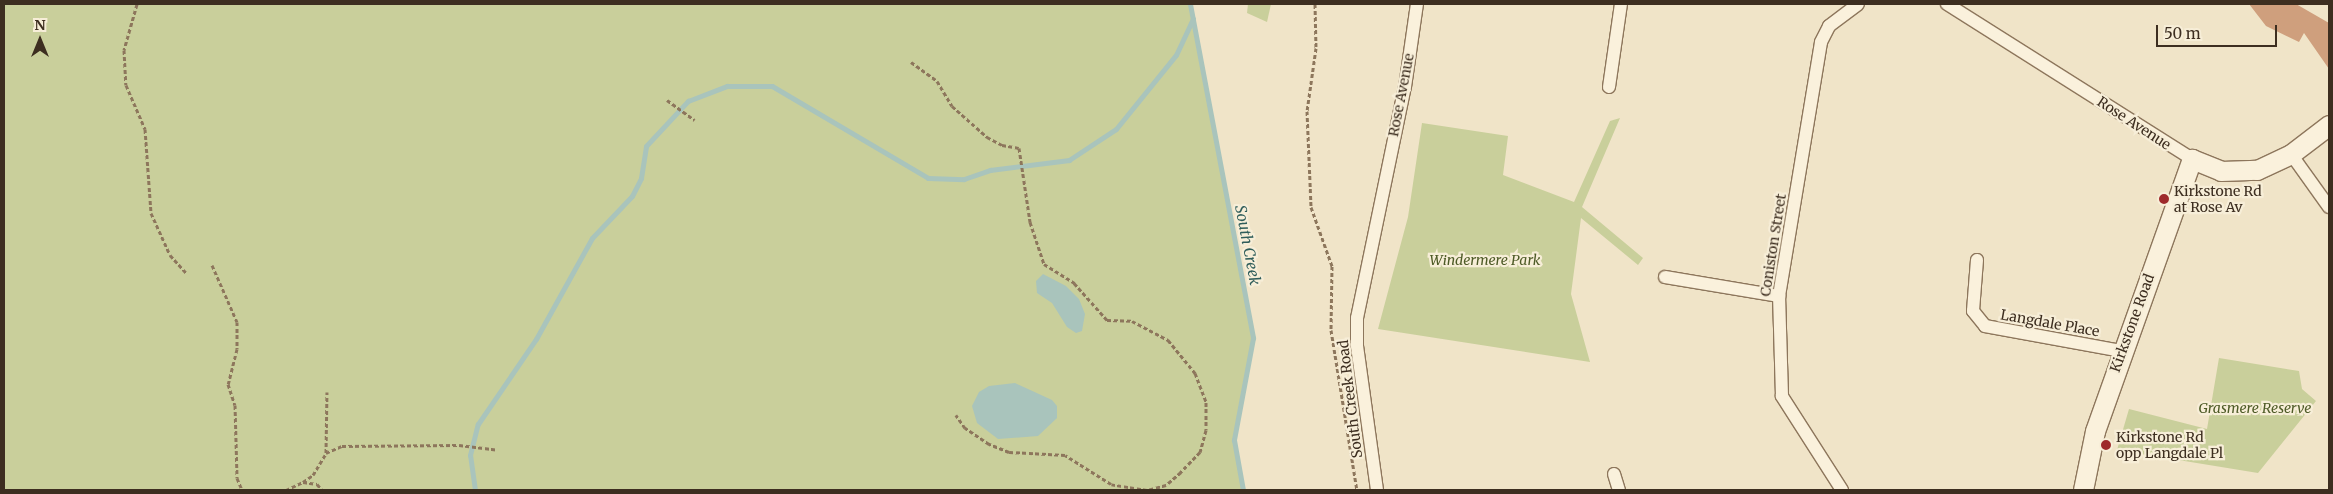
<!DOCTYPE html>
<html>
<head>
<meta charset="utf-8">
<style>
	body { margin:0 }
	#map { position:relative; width:2333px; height:494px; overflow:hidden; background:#f0e4c8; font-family:Merriweather,serif }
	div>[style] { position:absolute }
	.green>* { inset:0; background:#c9cf9b }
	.water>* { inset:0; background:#a9c4bc }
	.stream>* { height:5px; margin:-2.5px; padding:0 2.5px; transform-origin:2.5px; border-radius:2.5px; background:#a9c4bc }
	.building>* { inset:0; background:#cf9f7d }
	.path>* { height:3px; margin-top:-1.5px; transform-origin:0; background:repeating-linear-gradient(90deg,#8d765c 0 4px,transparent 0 6.5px) }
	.roads { filter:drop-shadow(1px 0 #8d765c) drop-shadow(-1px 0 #8d765c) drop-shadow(0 1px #8d765c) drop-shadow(0 -1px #8d765c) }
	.street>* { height:12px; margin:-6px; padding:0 6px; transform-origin:6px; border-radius:6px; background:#faf1dc }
	.secondary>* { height:19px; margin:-9.5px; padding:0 9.5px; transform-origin:9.5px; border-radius:9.5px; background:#faf1dc }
	.dots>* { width:14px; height:14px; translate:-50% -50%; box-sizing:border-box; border:2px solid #f7eed8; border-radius:50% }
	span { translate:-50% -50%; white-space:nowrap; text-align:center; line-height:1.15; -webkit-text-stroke:4.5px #f7eed8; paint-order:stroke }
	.street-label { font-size:14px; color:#3d2e20 }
	.poi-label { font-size:14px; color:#3d2e20 }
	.left { translate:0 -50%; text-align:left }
	.park-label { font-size:14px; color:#4d5a26; font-style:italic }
	.water-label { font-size:15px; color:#2f5d5a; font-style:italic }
	.frame { position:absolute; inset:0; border:5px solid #3d2e20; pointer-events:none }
	.north { position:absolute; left:15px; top:15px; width:50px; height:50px; -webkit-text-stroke:4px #f7eed8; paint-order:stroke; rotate:0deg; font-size:14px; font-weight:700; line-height:20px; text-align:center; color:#3d2e20 }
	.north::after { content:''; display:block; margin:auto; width:18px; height:22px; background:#3d2e20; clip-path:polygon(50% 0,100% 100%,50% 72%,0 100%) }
	.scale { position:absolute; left:2156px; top:25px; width:121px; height:22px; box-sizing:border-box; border:2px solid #3d2e20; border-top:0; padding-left:6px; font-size:15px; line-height:18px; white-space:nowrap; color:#3d2e20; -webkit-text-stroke:4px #f7eed8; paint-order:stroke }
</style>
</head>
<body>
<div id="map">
	<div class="green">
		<i style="clip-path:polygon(4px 4px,1190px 4px,1253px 338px,1234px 440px,1243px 490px,4px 490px)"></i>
		<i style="clip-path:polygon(1248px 4px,1271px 4px,1267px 22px,1247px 13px)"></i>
		<i style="clip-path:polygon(1620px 118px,1582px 207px,1643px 258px,1638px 265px,1581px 218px,1571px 294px,1590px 362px,1378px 329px,1408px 217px,1422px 123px,1508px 136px,1503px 175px,1574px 202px,1610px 121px)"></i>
		<i style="clip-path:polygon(2219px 358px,2299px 371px,2302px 389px,2316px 401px,2258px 473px,2117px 450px,2129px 409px,2207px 429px)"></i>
	</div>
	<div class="water">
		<i style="clip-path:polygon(1043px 274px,1066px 286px,1079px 299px,1085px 314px,1082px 331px,1076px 333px,1067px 327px,1052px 303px,1037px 293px,1036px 281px)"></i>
		<i style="clip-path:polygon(1015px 383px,1052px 400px,1057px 406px,1057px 418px,1038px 436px,998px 439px,977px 423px,972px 406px,979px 392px,989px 386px)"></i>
	</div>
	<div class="stream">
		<i style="left:1190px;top:4px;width:340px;rotate:79.3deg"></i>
		<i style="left:1253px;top:338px;width:104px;rotate:100.6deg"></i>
		<i style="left:1234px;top:440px;width:51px;rotate:79.8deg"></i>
		<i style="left:475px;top:490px;width:35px;rotate:-98deg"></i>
		<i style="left:470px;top:455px;width:32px;rotate:-76deg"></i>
		<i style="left:478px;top:424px;width:103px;rotate:-55.7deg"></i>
		<i style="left:536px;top:339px;width:115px;rotate:-61deg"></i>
		<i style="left:592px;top:238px;width:58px;rotate:-46.4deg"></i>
		<i style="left:632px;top:196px;width:20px;rotate:-63deg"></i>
		<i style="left:641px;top:178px;width:32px;rotate:-81deg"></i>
		<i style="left:646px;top:146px;width:62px;rotate:-47deg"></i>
		<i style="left:688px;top:101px;width:42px;rotate:-21deg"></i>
		<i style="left:727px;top:86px;width:45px"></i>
		<i style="left:772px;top:86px;width:181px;rotate:30.5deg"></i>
		<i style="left:928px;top:178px;width:36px;rotate:2deg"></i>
		<i style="left:964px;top:179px;width:28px;rotate:-19deg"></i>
		<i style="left:990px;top:170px;width:80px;rotate:-7.2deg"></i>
		<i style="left:1069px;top:160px;width:56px;rotate:-33.4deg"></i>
		<i style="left:1116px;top:129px;width:95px;rotate:-51deg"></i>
		<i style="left:1176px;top:55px;width:40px;rotate:-65deg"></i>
	</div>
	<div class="building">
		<i style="clip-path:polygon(2249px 4px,2296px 4px,2329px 23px,2329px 69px,2304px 33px,2299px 42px,2266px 26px)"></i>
	</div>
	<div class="path">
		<i style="left:137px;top:4px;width:48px;rotate:105.8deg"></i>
		<i style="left:124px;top:50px;width:35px;rotate:87deg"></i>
		<i style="left:126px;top:85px;width:48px;rotate:66.6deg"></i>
		<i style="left:145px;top:129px;width:84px;rotate:85.9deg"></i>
		<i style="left:151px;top:213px;width:46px;rotate:65.7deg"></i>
		<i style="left:170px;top:255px;width:25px;rotate:48deg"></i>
		<i style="left:1315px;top:4px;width:44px;rotate:88.7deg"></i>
		<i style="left:1316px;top:48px;width:64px;rotate:98.1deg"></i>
		<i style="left:1307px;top:111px;width:96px;rotate:87.6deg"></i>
		<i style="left:1311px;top:207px;width:63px;rotate:70.4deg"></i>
		<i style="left:1332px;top:266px;width:64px;rotate:90.9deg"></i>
		<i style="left:1331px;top:330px;width:162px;rotate:80.8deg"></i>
		<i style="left:911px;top:62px;width:32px;rotate:36deg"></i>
		<i style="left:937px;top:81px;width:29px;rotate:59deg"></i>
		<i style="left:952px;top:106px;width:47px;rotate:41.5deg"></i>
		<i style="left:987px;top:137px;width:17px;rotate:28deg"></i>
		<i style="left:1002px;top:145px;width:17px;rotate:10deg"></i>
		<i style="left:1019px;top:148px;width:75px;rotate:81.5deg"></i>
		<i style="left:1030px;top:222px;width:44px;rotate:71.6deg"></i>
		<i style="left:1044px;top:264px;width:36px;rotate:32deg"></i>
		<i style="left:1074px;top:283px;width:50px;rotate:48.3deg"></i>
		<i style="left:1107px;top:320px;width:25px;rotate:2deg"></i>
		<i style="left:1132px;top:321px;width:41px;rotate:27.8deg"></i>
		<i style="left:1168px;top:340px;width:43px;rotate:50.7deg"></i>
		<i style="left:1195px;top:373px;width:31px;rotate:69deg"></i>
		<i style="left:1206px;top:402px;width:28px;rotate:90deg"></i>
		<i style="left:1206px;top:430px;width:23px;rotate:105deg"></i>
		<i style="left:1200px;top:452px;width:28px;rotate:134deg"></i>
		<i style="left:1181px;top:472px;width:20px;rotate:139deg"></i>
		<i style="left:1166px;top:485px;width:20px;rotate:165deg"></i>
		<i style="left:1147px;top:490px;width:36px;rotate:-171deg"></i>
		<i style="left:1111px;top:484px;width:54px;rotate:-147.8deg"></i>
		<i style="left:1065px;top:455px;width:56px;rotate:-176.9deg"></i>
		<i style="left:1009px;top:452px;width:22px;rotate:-158deg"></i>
		<i style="left:989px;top:444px;width:29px;rotate:-146deg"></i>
		<i style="left:965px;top:428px;width:16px;rotate:-125deg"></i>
		<i style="left:667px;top:100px;width:34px;rotate:36deg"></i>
		<i style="left:212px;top:265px;width:62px;rotate:66.3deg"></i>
		<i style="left:237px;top:322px;width:27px;rotate:90deg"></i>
		<i style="left:237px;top:349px;width:36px;rotate:104deg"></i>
		<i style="left:228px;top:384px;width:22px;rotate:72deg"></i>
		<i style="left:235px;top:405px;width:73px;rotate:88.4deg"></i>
		<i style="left:237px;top:478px;width:13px;rotate:67deg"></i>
		<i style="left:326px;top:453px;width:61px;rotate:-89.1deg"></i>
		<i style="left:303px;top:482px;width:12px;rotate:-35deg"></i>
		<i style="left:313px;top:475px;width:26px;rotate:-59deg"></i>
		<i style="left:326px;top:453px;width:17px;rotate:-24deg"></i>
		<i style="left:342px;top:446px;width:117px;rotate:-0.5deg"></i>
		<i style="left:459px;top:445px;width:39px;rotate:7deg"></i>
		<i style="left:286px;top:490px;width:19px;rotate:-25deg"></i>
		<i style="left:303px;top:482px;width:14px;rotate:8deg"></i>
		<i style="left:317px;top:484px;width:8px;rotate:50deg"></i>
	</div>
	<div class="roads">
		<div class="street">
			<i style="left:1947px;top:4px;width:290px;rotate:32.3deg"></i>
			<i style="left:1609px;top:87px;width:84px;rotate:-81.8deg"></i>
			<i style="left:2291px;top:154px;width:65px;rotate:54.4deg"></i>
			<i style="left:1977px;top:260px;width:51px;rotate:94.5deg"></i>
			<i style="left:1973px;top:311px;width:19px;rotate:51deg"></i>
			<i style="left:1985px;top:326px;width:138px;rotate:10.4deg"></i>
			<i style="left:1665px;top:277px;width:116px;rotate:9.5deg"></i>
			<i style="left:1614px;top:474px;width:17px;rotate:73deg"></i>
			<i style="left:1377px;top:490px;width:145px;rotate:-97.9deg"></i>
			<i style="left:1357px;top:346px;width:28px;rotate:-90deg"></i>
			<i style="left:1357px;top:318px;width:236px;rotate:-78.3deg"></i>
			<i style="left:1405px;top:87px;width:84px;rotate:-81.8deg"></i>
			<i style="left:1842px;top:490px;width:112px;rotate:-122.6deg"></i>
			<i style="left:1782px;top:396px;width:100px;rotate:-91.7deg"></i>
			<i style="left:1779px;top:296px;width:257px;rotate:-80.6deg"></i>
			<i style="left:1821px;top:42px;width:18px;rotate:-63deg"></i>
			<i style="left:1829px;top:26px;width:36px;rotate:-37deg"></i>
		</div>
		<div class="secondary">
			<i style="left:2083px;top:490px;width:60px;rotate:-78.5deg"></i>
			<i style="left:2095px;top:431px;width:289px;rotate:-70.4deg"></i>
			<i style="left:2192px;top:159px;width:31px;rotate:22deg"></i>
			<i style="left:2221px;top:171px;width:36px;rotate:-2deg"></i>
			<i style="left:2257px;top:170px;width:38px;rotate:-25deg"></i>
			<i style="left:2291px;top:154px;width:48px;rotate:-37.3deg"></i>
		</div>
	</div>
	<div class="dots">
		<i style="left:2164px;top:199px;background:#9e2a2b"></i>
		<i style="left:2106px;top:445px;background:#9e2a2b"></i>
	</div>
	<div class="street-label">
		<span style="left:1401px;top:95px;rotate:-79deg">Rose Avenue</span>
		<span style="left:2134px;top:123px;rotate:33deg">Rose Avenue</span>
		<span style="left:1773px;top:245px;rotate:-81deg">Coniston Street</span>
		<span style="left:2050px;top:323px;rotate:10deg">Langdale Place</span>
		<span style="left:2132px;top:323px;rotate:-70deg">Kirkstone Road</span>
		<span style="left:1350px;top:399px;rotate:-97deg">South Creek Road</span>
	</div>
	<div class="poi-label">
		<span class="left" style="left:2174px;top:199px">Kirkstone Rd<br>at Rose Av</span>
		<span class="left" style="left:2116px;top:445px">Kirkstone Rd<br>opp Langdale Pl</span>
	</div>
	<div class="park-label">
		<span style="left:1485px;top:260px">Windermere Park</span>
		<span style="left:2255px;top:408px">Grasmere Reserve</span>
	</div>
	<div class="water-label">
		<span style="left:1248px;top:245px;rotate:79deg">South Creek</span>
	</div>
	<div class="frame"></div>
	<div class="north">N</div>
	<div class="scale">50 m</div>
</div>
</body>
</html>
